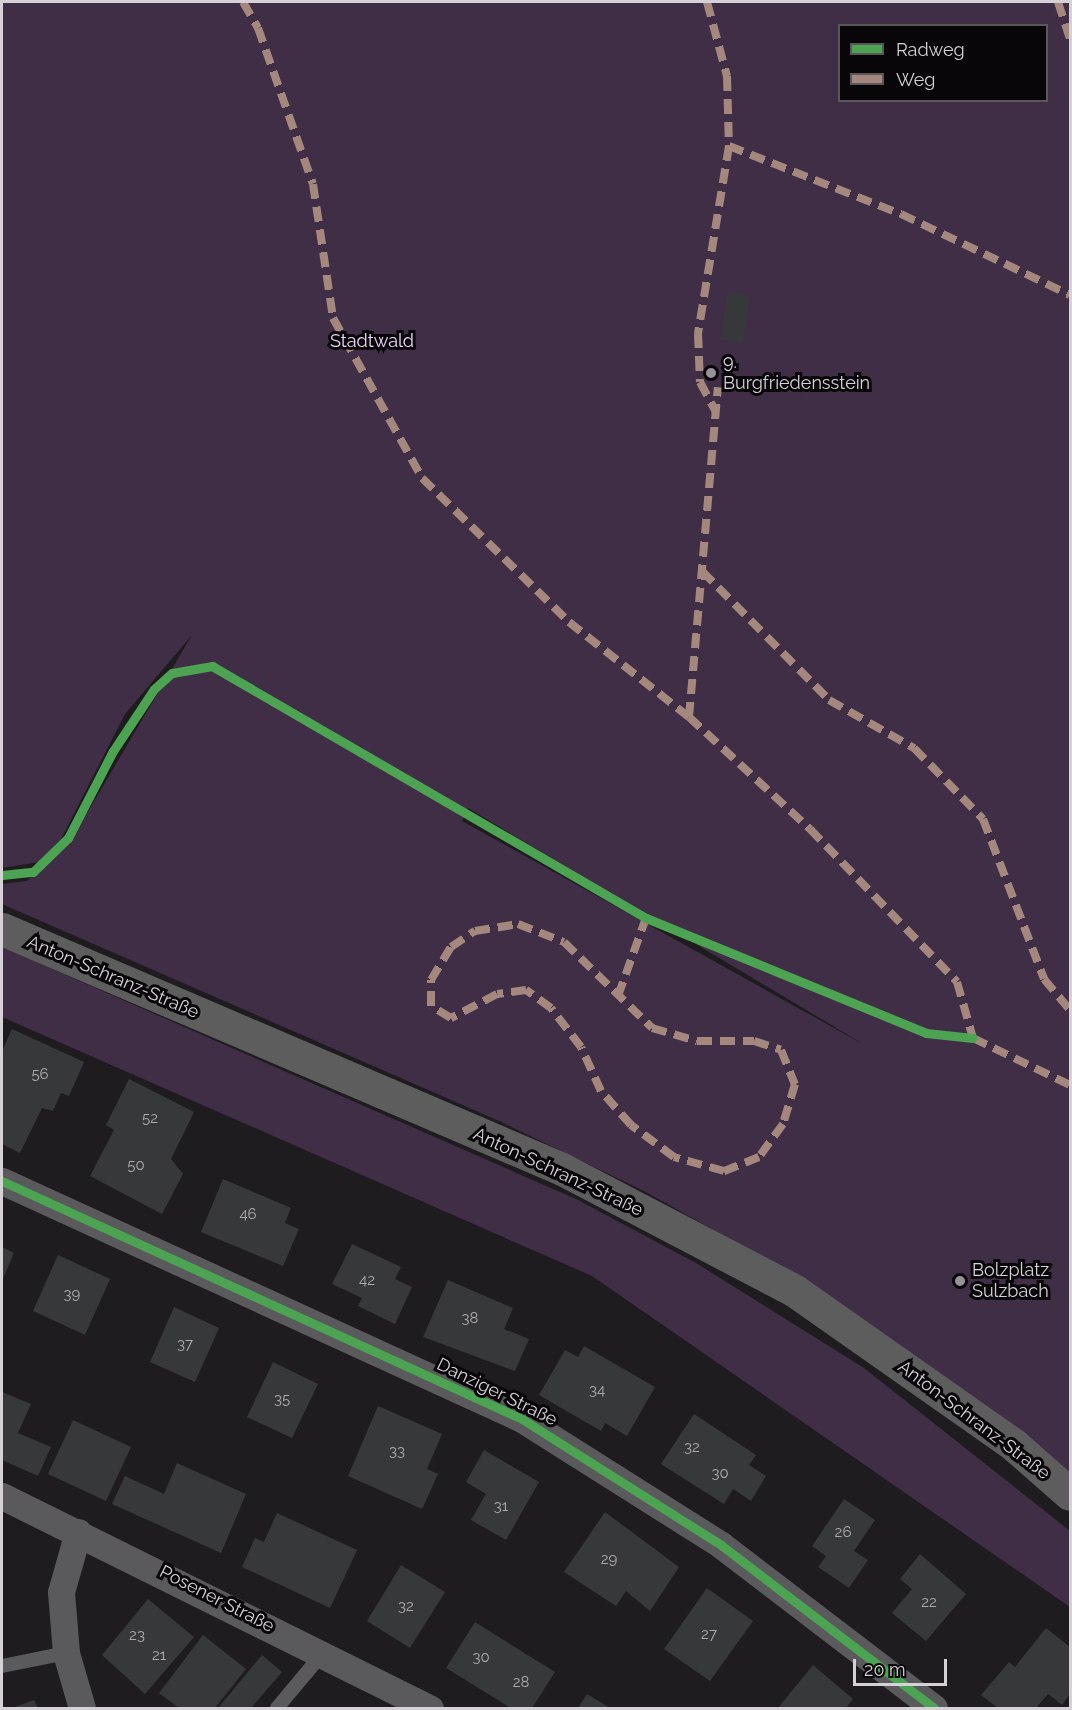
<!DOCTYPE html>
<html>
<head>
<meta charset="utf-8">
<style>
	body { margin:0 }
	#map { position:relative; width:1072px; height:1710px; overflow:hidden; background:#1f1c20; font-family:Raleway,sans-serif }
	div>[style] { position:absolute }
	.green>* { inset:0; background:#402e46 }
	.building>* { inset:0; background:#37383a }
	.lane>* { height:14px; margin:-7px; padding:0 7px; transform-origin:7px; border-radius:7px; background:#5a595c }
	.street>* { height:27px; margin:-13.5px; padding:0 13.5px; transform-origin:13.5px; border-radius:13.5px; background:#5a595c }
	.secondary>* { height:33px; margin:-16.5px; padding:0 16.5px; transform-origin:16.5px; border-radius:16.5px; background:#5e5d5e }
	.quiet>* { height:8px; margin-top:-4px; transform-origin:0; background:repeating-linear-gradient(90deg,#a5887d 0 15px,transparent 0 23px) }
	.cycleway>* { height:9px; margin:-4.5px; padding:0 4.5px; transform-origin:4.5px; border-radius:4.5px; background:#4ca352 }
	.dots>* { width:16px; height:16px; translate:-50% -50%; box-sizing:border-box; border:3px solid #080609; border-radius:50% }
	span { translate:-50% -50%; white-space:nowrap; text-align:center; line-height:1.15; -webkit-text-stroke:6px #080609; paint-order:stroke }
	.number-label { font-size:15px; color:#aeabb0 }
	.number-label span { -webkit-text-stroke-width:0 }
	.park-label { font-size:18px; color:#f1d6fc }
	.poi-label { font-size:18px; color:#d6d1d7 }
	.left { translate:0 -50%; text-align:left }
	.street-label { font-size:18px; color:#d6d1d7 }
	.frame { position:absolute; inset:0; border:3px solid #d6d1d7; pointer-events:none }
	.legend { position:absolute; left:838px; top:24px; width:210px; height:78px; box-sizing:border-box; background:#080609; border:2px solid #5a575b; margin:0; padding:8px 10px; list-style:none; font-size:18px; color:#d6d1d7 }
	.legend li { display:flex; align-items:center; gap:12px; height:30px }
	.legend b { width:30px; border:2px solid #5a575b }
	.scale { position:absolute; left:853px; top:1659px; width:94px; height:27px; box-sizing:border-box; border:3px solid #d6d1d7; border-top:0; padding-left:8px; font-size:18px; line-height:21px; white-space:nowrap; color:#d6d1d7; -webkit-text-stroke:4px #080609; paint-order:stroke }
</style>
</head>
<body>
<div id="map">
	<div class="green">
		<i style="clip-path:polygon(evenodd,2px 2px,1070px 2px,1070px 1472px,792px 1274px,646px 1192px,497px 1120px,2px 904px,2px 884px,27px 881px,70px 842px,192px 635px,125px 714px,61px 839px,39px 862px,2px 868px,2px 2px,840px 26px,1046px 26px,1046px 100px,840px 100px,840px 26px,2px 2px,468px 808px,860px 1042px,861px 1043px,462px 821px,468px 808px)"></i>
		<i style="clip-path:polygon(2px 947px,576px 1199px,696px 1263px,864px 1368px,1070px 1531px,1070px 1607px,592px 1276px,2px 1017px)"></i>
	</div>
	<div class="building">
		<i style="clip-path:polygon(728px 292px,750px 296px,743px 343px,720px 339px)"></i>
		<i style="clip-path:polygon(12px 1029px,84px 1062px,69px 1096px,61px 1093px,53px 1111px,42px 1108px,20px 1153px,2px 1144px,2px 1051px)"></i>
		<i style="clip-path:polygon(129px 1079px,194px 1112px,171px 1159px,183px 1174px,162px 1214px,90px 1176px,114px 1130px,106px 1125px)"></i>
		<i style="clip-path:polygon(223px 1179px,291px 1208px,285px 1223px,299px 1229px,283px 1266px,201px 1232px)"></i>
		<i style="clip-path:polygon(352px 1244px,401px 1267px,395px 1279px,412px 1287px,395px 1324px,358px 1306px,362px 1298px,332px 1284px)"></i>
		<i style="clip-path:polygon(2px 1247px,14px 1253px,2px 1281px)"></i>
		<i style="clip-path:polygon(58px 1255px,110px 1279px,85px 1335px,33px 1311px)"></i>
		<i style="clip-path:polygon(448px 1280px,513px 1308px,504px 1329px,529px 1339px,515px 1371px,423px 1337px)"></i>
		<i style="clip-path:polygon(174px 1307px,219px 1328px,195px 1382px,150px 1362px)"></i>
		<i style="clip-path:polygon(584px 1346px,655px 1387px,627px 1436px,605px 1423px,601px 1431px,539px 1395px,565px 1350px,578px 1357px)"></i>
		<i style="clip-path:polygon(273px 1362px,318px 1384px,292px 1438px,247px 1417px)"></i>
		<i style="clip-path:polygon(2px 1392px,31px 1404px,18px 1433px,51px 1447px,38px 1476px,2px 1460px)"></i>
		<i style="clip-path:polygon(378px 1406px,442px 1434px,427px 1469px,438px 1474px,422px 1509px,348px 1476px)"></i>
		<i style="clip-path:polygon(694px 1414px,756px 1455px,749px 1465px,766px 1476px,751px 1501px,733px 1489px,724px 1504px,661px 1464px)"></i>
		<i style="clip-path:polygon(73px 1420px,131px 1447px,106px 1501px,48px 1474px)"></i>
		<i style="clip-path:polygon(484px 1450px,539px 1482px,506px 1540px,471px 1520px,486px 1494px,466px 1482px)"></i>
		<i style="clip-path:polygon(177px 1463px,246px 1494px,221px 1553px,112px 1504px,125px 1476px,164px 1494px)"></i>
		<i style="clip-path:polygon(844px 1499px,875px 1520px,854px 1551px,868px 1560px,849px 1588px,818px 1567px,826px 1556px,812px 1546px)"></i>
		<i style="clip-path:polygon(605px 1512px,679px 1567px,650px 1611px,626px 1591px,616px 1606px,564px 1572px)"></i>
		<i style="clip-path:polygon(277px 1513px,357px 1550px,330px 1608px,242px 1567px,255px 1538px,264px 1542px)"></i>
		<i style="clip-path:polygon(920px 1554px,966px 1594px,926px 1641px,892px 1613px,912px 1589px,900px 1579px)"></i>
		<i style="clip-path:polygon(401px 1565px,445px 1592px,410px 1648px,367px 1621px)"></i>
		<i style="clip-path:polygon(707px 1588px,753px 1621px,710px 1681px,664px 1649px)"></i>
		<i style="clip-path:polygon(148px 1599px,194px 1637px,145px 1694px,102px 1655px)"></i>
		<i style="clip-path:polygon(475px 1622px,555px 1672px,532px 1708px,511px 1708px,446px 1668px)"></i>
		<i style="clip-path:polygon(1046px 1628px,1070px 1647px,1070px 1694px,1062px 1705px,1048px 1694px,1036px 1708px,998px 1708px,981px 1695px,1009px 1662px,1015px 1667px)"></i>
		<i style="clip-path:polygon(203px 1635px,246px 1669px,215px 1708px,179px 1708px,159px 1693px)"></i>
		<i style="clip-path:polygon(262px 1655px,282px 1672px,251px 1708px,218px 1708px)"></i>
		<i style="clip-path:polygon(813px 1665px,853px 1699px,846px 1708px,778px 1708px)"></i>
		<i style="clip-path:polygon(587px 1694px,610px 1708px,578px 1708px)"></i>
		<i style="clip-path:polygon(34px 1700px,38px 1708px,12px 1708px)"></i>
	</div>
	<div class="lane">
		<i style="left:2px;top:1666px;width:65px;rotate:-11.5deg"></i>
		<i style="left:277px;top:1708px;width:72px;rotate:-50.1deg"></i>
	</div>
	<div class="street">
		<i style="left:2px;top:1181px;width:572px;rotate:24.59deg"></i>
		<i style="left:522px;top:1419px;width:236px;rotate:32.3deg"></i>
		<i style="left:721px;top:1545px;width:268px;rotate:37.4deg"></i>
		<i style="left:2px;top:1496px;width:478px;rotate:26.4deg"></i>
		<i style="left:78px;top:1532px;width:62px;rotate:105.8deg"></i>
		<i style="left:61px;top:1592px;width:61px;rotate:85.3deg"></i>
		<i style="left:66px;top:1653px;width:57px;rotate:73.8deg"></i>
	</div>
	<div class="secondary">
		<i style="left:2px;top:929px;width:609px;rotate:23.2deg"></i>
		<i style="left:562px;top:1169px;width:263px;rotate:27.6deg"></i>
		<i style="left:795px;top:1291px;width:268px;rotate:35.1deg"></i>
		<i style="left:1014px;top:1445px;width:74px;rotate:41.2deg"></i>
	</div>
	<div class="quiet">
		<i style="left:243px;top:2px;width:30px;rotate:60deg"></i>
		<i style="left:258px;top:28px;width:165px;rotate:70.6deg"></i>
		<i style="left:313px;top:184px;width:135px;rotate:81.5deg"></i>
		<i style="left:333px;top:318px;width:183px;rotate:60.9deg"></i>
		<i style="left:422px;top:478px;width:206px;rotate:44.4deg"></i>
		<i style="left:569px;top:622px;width:153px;rotate:38.4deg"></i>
		<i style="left:689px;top:717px;width:165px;rotate:42.8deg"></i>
		<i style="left:810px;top:829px;width:212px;rotate:46.1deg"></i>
		<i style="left:957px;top:982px;width:58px;rotate:74.1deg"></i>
		<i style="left:973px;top:1038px;width:108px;rotate:25.9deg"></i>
		<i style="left:707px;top:2px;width:77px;rotate:74.9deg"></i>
		<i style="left:727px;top:76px;width:70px;rotate:88.4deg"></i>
		<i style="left:729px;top:146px;width:190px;rotate:99.4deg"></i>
		<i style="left:698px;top:333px;width:49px;rotate:87.7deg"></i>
		<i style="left:700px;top:382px;width:34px;rotate:62deg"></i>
		<i style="left:1058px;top:2px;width:39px;rotate:72deg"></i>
		<i style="left:729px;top:146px;width:185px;rotate:21.6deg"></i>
		<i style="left:901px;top:214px;width:187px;rotate:25.6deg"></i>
		<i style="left:702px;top:571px;width:181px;rotate:45.4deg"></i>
		<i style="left:829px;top:700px;width:98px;rotate:29.5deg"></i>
		<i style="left:914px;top:748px;width:99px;rotate:45.8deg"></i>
		<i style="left:983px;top:819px;width:171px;rotate:69.1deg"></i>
		<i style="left:1044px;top:979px;width:40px;rotate:50deg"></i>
		<i style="left:689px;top:717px;width:331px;rotate:-85deg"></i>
		<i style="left:518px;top:924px;width:49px;rotate:21.4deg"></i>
		<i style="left:564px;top:942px;width:123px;rotate:44.3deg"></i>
		<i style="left:652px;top:1028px;width:47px;rotate:16.1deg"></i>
		<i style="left:697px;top:1041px;width:57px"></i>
		<i style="left:754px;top:1041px;width:28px;rotate:18deg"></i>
		<i style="left:781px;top:1050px;width:37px;rotate:68deg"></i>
		<i style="left:795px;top:1084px;width:42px;rotate:106.7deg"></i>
		<i style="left:783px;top:1124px;width:41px;rotate:126deg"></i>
		<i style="left:759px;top:1157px;width:38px;rotate:158deg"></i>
		<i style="left:724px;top:1171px;width:52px;rotate:-164.4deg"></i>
		<i style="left:674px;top:1157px;width:54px;rotate:-143.3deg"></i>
		<i style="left:631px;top:1125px;width:45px;rotate:-131.4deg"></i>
		<i style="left:601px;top:1091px;width:48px;rotate:-114.4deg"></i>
		<i style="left:581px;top:1047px;width:49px;rotate:-127.6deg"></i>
		<i style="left:551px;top:1008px;width:31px;rotate:-144deg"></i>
		<i style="left:526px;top:990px;width:29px;rotate:172deg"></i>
		<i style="left:497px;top:994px;width:52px;rotate:152.4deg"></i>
		<i style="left:451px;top:1018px;width:23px;rotate:-149deg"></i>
		<i style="left:431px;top:1006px;width:26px;rotate:-90deg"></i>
		<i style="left:431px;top:980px;width:39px;rotate:-59deg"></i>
		<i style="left:451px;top:947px;width:29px;rotate:-34deg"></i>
		<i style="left:475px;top:931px;width:44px;rotate:-9.2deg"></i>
		<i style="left:618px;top:996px;width:83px;rotate:-70.3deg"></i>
	</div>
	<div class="cycleway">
		<i style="left:2px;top:875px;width:31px;rotate:-6deg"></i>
		<i style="left:33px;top:872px;width:49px;rotate:-44.2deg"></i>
		<i style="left:68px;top:838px;width:98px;rotate:-62.7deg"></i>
		<i style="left:113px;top:751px;width:74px;rotate:-56.5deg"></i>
		<i style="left:154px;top:689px;width:24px;rotate:-42deg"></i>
		<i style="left:172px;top:673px;width:41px;rotate:-9.9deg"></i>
		<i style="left:212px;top:666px;width:502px;rotate:30.14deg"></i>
		<i style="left:646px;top:918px;width:303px;rotate:22.3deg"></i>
		<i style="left:926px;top:1033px;width:47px;rotate:6.1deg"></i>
		<i style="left:2px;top:1181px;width:572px;rotate:24.59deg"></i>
		<i style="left:522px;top:1419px;width:236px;rotate:32.3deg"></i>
		<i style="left:721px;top:1545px;width:268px;rotate:37.4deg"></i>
	</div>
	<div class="dots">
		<i style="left:711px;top:373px;background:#969297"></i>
		<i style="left:960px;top:1281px;background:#969297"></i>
	</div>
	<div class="number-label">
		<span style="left:40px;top:1075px">56</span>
		<span style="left:150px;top:1119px">52</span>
		<span style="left:136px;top:1166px">50</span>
		<span style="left:248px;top:1215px">46</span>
		<span style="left:367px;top:1281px">42</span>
		<span style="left:72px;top:1295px">39</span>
		<span style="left:470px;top:1319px">38</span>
		<span style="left:185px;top:1345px">37</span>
		<span style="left:597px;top:1391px">34</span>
		<span style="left:282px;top:1400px">35</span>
		<span style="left:692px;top:1448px">32</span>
		<span style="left:397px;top:1452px">33</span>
		<span style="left:720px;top:1474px">30</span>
		<span style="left:501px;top:1507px">31</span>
		<span style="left:843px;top:1533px">26</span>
		<span style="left:609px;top:1560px">29</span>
		<span style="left:929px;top:1603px">22</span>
		<span style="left:406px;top:1607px">32</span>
		<span style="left:709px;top:1635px">27</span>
		<span style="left:137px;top:1636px">23</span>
		<span style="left:159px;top:1656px">21</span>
		<span style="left:481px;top:1658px">30</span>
		<span style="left:521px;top:1683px">28</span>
	</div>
	<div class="park-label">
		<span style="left:372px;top:341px">Stadtwald</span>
	</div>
	<div class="poi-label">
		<span class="left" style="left:723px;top:373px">9.<br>Burgfriedensstein</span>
		<span class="left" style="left:972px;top:1281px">Bolzplatz<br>Sulzbach</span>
	</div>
	<div class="street-label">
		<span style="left:113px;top:977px;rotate:23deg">Anton-Schranz-Straße</span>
		<span style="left:558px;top:1172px;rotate:25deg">Anton-Schranz-Straße</span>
		<span style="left:497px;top:1392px;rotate:26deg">Danziger Straße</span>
		<span style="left:974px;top:1420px;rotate:37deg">Anton-Schranz-Straße</span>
		<span style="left:217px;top:1599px;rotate:27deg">Posener Straße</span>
	</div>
	<div class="frame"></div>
	<ul class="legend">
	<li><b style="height:8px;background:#4ca352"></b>Radweg</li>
	<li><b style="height:8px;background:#a5887d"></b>Weg</li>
	</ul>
	<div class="scale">20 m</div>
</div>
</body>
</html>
